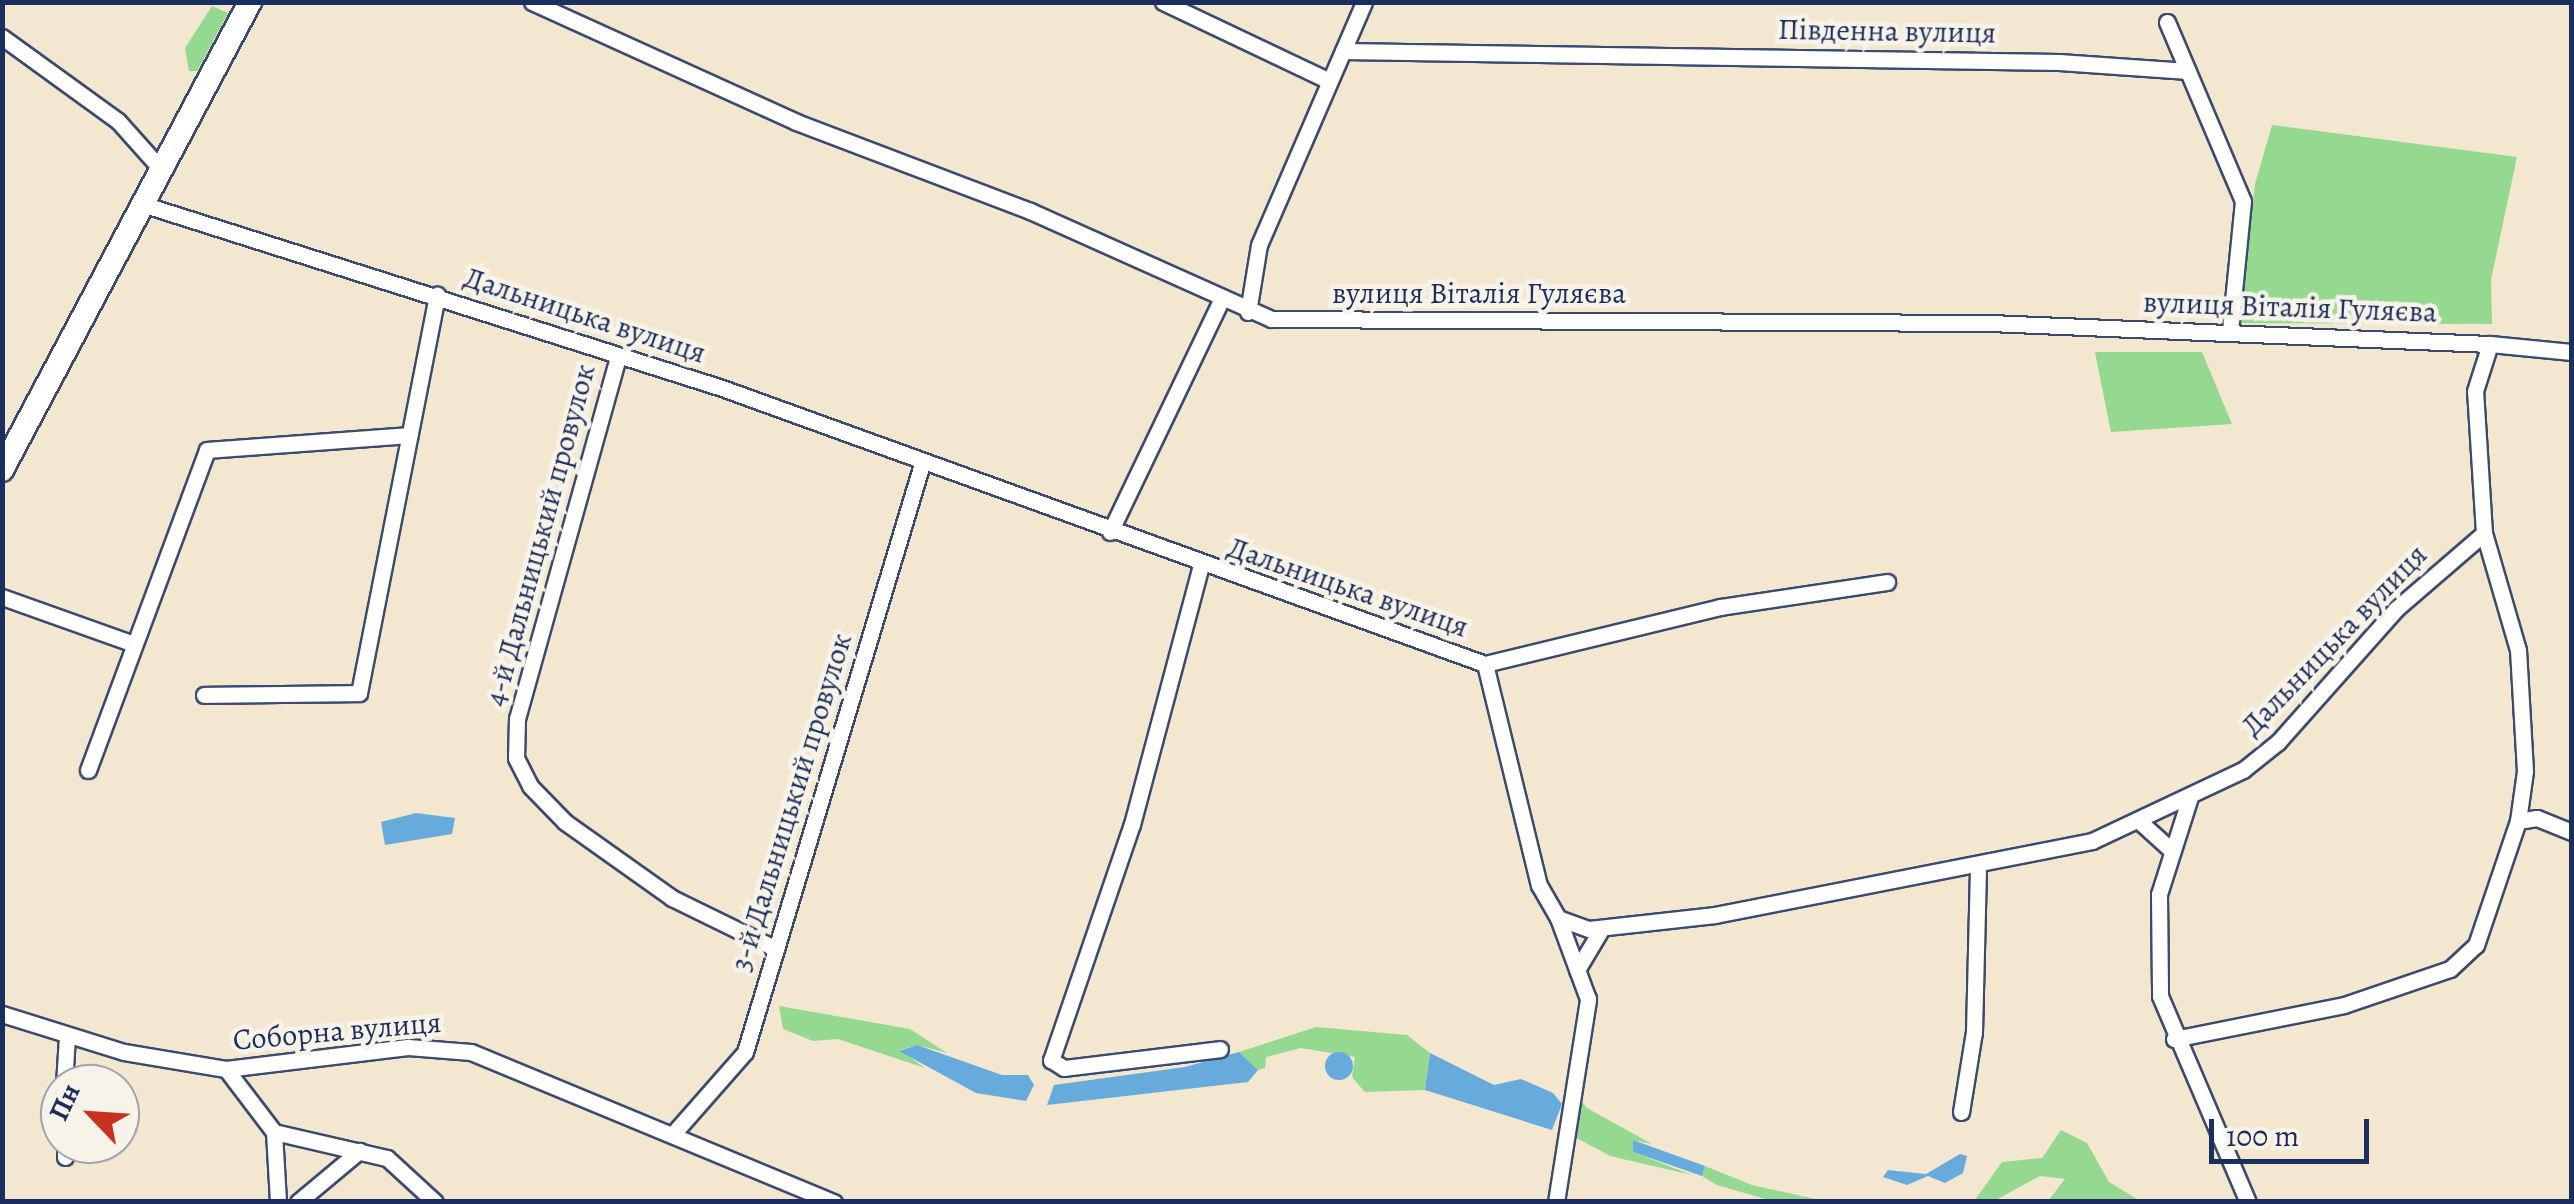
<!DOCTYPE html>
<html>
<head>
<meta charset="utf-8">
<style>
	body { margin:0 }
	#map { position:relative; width:2574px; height:1204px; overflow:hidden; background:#f3e7d0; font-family:Alegreya,serif }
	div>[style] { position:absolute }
	.green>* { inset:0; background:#95d991 }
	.water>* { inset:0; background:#67abdd }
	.round { border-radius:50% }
	.roads { filter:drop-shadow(2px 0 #3b4b6f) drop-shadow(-2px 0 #3b4b6f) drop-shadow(0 2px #3b4b6f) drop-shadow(0 -2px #3b4b6f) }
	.minor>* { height:15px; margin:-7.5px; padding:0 7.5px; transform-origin:7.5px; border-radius:7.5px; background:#fff }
	.highway>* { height:22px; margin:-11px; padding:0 11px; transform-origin:11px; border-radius:11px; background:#fff }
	span { translate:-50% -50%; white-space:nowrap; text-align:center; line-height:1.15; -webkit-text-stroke:9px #f7f3e8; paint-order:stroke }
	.street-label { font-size:30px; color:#1b2f5e }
	.frame { position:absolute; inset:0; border:5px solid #1b2f5e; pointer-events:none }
	.north { position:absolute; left:40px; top:1064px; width:100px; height:100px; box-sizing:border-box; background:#f7f3e8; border:2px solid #9fa5b1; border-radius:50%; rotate:295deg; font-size:28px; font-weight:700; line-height:40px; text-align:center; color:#1b2f5e }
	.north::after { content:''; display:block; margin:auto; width:35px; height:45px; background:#c8321e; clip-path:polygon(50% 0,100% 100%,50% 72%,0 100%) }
	.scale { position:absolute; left:2209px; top:1119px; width:160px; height:45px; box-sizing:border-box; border:5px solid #1b2f5e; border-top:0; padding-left:12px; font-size:30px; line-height:35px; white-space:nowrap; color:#1b2f5e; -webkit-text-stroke:8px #f7f3e8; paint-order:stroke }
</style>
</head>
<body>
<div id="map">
	<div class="green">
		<i style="clip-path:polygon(212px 6px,228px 13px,197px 71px,189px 71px,185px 48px)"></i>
		<i style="clip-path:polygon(2272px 125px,2517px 157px,2491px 280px,2492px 324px,2239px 323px,2255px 184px)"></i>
		<i style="clip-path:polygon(2095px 352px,2202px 352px,2232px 424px,2111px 432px)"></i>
		<i style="clip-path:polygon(779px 1006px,910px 1029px,947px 1053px,917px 1045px,900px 1050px,925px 1068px,838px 1039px,813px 1041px,783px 1029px)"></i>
		<i style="clip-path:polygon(1316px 1027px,1407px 1035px,1430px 1053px,1425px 1090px,1365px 1092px,1352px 1077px,1355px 1057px,1301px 1048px,1266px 1057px,1265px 1068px,1258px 1070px,1239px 1052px)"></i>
		<i style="clip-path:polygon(1578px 1096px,1587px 1108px,1652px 1144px,1633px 1140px,1633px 1152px,1692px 1175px,1610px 1156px,1573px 1136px)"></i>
		<i style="clip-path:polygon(2061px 1130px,2087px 1143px,2109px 1182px,2140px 1201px,2048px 1201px,2065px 1179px,2040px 1176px,1994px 1201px,1974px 1201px,2002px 1162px,2042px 1158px)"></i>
		<i style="clip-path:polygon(1705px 1166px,1752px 1185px,1824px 1201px,1772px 1201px,1717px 1185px,1702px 1176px)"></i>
	</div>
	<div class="water">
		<i style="clip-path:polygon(416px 813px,455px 818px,452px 834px,385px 845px,381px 822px)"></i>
		<i style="clip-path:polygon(917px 1045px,1002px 1075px,1028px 1075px,1034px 1085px,1026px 1101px,976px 1093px,899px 1051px)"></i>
		<i class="round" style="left:1325px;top:1052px;width:28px;height:28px"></i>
		<i style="clip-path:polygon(1239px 1052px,1258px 1070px,1248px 1082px,1047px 1105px,1054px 1085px,1185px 1067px)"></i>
		<i style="clip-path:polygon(1430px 1053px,1494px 1085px,1521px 1079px,1553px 1093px,1562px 1104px,1552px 1130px,1425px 1090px)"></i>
		<i style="clip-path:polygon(1633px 1140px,1705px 1166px,1702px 1176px,1633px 1152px)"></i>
		<i style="clip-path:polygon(1960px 1154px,1967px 1156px,1963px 1173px,1945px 1183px,1928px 1176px,1907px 1185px,1883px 1177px,1888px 1170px,1926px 1174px)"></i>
	</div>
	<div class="roads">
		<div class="minor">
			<i style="left:532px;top:2px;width:290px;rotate:24.4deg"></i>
			<i style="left:796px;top:122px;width:250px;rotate:20.8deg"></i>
			<i style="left:1030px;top:211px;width:264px;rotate:24.1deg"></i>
			<i style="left:1271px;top:319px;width:719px;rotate:0.32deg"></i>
			<i style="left:1990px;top:323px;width:500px;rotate:2.41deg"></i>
			<i style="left:1163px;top:2px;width:184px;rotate:25.4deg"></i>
			<i style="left:2167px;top:22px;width:194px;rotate:67deg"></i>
			<i style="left:2243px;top:201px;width:131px;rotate:95.7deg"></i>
			<i style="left:2px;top:37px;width:143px;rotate:35.9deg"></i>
			<i style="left:118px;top:121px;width:63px;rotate:48.2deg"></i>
			<i style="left:1343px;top:51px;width:716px;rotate:0.88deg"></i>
			<i style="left:2059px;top:62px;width:129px;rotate:4deg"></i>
			<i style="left:142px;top:204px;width:608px;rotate:17.6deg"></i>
			<i style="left:722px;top:388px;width:811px;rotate:19.89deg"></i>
			<i style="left:1485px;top:664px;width:228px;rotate:76.3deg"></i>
			<i style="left:1539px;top:885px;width:38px;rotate:60deg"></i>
			<i style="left:1558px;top:918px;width:33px;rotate:20deg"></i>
			<i style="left:1589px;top:929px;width:127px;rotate:-6.3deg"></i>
			<i style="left:1715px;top:915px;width:384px;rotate:-11.1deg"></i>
			<i style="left:2092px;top:841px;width:167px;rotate:-25.2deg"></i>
			<i style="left:2243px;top:770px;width:45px;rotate:-38.7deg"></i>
			<i style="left:2278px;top:742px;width:178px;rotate:-48.4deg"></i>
			<i style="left:2396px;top:609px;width:116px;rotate:-40.8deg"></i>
			<i style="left:2484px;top:533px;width:142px;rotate:-93.6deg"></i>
			<i style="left:2475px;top:391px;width:49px;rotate:-72.3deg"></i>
			<i style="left:2490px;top:344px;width:82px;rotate:5.6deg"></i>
			<i style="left:1248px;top:312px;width:68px;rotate:-80.7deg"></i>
			<i style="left:1259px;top:245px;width:265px;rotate:-66.6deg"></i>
			<i style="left:618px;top:357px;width:375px;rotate:105.6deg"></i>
			<i style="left:517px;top:718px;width:40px;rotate:91.4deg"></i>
			<i style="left:516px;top:758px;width:31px;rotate:63deg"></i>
			<i style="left:530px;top:786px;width:50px;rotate:45.8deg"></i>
			<i style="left:565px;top:822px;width:131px;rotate:35.4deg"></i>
			<i style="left:672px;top:898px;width:116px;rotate:26.1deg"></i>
			<i style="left:1110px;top:532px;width:257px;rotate:-64.4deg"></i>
			<i style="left:1201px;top:565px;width:268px;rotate:104.9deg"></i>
			<i style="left:1132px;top:824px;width:250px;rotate:108.9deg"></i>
			<i style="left:1051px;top:1060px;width:15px;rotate:32deg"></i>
			<i style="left:1064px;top:1068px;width:157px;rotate:-6.9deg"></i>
			<i style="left:2px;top:597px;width:140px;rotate:19.6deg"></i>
			<i style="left:1485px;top:664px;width:242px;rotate:-13.6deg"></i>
			<i style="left:1720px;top:607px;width:169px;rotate:-8.5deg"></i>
			<i style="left:204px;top:695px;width:155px;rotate:-0.7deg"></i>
			<i style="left:359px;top:693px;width:406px;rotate:-78.9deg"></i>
			<i style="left:88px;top:770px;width:341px;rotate:-69.6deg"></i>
			<i style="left:207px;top:450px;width:203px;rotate:-4.2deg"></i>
			<i style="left:2190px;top:797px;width:102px;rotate:107.7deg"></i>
			<i style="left:2159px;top:894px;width:102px;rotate:89.4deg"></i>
			<i style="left:2160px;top:996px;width:224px;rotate:66.9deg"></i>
			<i style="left:2139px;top:821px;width:42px;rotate:42.1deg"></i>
			<i style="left:2518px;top:821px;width:19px;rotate:-9deg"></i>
			<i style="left:2537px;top:818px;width:38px;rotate:22deg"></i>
			<i style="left:1577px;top:970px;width:49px;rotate:-59.2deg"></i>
			<i style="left:2px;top:1014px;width:128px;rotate:17.3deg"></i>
			<i style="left:124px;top:1052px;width:103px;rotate:9.5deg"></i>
			<i style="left:226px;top:1069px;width:183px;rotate:-6.9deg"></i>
			<i style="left:408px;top:1047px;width:63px;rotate:4.5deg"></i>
			<i style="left:471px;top:1052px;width:393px;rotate:22.5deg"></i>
			<i style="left:2174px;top:1039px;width:173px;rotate:-11.3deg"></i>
			<i style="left:2344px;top:1005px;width:112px;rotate:-18.8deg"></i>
			<i style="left:2450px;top:969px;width:35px;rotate:-43deg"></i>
			<i style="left:2476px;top:945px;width:131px;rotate:-71.3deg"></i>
			<i style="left:2518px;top:821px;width:50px;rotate:-82deg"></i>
			<i style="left:2525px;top:771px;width:121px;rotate:-93.3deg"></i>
			<i style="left:2518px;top:650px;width:122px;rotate:-106.2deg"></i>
			<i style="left:226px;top:1069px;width:79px;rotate:52.7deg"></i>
			<i style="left:274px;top:1132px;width:70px;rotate:86.7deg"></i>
			<i style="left:64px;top:1084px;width:48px;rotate:-86.4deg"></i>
			<i style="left:1961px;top:1112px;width:81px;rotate:-80.8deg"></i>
			<i style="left:1974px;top:1032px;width:168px;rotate:-88.6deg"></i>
			<i style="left:274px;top:1132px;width:116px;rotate:13deg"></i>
			<i style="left:387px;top:1158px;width:65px;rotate:42.5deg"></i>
			<i style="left:673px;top:1134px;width:109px;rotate:-48.7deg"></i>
			<i style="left:745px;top:1052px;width:614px;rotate:-73.25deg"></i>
			<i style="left:65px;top:1144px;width:13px;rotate:90deg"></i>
			<i style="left:298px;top:1202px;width:80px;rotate:-39.9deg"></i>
			<i style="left:1556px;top:1202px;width:206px;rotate:-81deg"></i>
			<i style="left:1588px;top:999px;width:86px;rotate:-110.3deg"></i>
		</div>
		<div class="highway">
			<i style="left:2px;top:470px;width:530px;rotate:-62.08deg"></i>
		</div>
	</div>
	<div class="street-label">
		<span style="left:1887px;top:31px;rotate:1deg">Південна вулиця</span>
		<span style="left:1479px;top:293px">вулиця Віталія Гуляєва</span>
		<span style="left:2290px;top:307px;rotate:2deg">вулиця Віталія Гуляєва</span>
		<span style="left:585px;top:315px;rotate:18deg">Дальницька вулиця</span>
		<span style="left:540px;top:535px;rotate:-75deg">4-й Дальницький провулок</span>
		<span style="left:1348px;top:587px;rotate:19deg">Дальницька вулиця</span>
		<span style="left:2334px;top:640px;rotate:-46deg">Дальницька вулиця</span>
		<span style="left:791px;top:802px;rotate:-73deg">3-й Дальницький провулок</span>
		<span style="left:337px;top:1031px;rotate:-5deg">Соборна вулиця</span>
	</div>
	<div class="frame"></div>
	<div class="north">Пн</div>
	<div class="scale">100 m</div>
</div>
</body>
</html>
